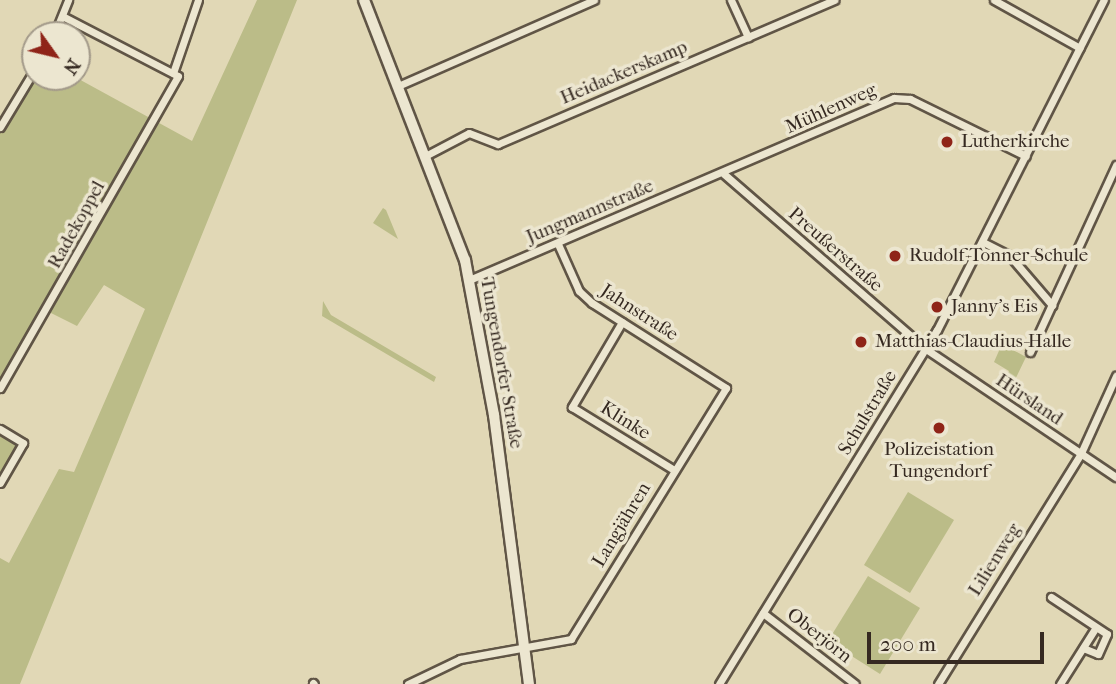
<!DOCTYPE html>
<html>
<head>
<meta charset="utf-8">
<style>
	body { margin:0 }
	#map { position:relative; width:1116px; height:684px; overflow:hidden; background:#e1d8b6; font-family:"IM FELL French Canon",serif }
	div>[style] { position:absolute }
	.green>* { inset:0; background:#bbbc88 }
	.roads { filter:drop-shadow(2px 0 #605546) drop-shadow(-2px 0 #605546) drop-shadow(0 2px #605546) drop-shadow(0 -2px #605546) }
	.minor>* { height:7px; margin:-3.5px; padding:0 3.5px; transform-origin:3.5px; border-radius:3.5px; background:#ece6d0 }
	.secondary>* { height:10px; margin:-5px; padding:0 5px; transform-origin:5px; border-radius:5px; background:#ece6d0 }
	.dots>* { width:19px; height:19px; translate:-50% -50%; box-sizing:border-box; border:4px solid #ece6d0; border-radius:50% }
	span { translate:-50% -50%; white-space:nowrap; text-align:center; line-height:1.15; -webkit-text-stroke:7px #ece6d0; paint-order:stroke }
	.street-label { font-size:19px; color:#352921 }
	.poi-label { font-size:19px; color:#352921 }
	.left { translate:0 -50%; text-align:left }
	.north { position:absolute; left:21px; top:21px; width:70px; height:70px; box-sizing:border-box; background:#ece6d0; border:2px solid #a39a8a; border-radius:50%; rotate:124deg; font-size:19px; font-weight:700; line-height:28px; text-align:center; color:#352921 }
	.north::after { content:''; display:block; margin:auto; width:24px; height:32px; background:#8f2418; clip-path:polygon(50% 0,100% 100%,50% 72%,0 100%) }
	.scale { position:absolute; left:867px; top:632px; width:177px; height:32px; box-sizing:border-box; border:4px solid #352921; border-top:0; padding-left:9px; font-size:21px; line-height:24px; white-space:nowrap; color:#352921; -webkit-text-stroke:5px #ece6d0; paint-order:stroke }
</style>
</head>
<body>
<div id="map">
	<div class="green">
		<i style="clip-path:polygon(257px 0,297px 0,20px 684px,0 684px,0 558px,9px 563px,59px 469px,74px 472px,145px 309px,104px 285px,77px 326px,47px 311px,0 388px,0 127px,35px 69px,35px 77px,75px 77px,192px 141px)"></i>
		<i style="clip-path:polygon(383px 208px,386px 210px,398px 239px,373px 223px)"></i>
		<i style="clip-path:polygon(323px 301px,331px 315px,436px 377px,434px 382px,322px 316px)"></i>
		<i style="clip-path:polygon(1002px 344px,1026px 357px,1011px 388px,1013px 380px,1005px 379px,1009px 371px,994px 362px)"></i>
		<i style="clip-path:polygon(0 429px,23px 443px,0 483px)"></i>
		<i style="clip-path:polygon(908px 492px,954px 520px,910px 593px,864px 565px)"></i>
		<i style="clip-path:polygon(868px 576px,920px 608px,880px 674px,828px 641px)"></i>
	</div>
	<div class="roads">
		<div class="minor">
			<i style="left:731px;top:0;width:41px;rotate:65.3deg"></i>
			<i style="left:994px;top:0;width:98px;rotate:29.2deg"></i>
			<i style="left:54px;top:35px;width:38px;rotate:-68deg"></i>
			<i style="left:173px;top:73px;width:77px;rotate:-71.1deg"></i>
			<i style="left:398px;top:86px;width:214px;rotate:-23.7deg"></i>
			<i style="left:0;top:127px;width:68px;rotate:-58.9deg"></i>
			<i style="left:427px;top:155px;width:47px;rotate:-27.6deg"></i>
			<i style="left:469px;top:133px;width:31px;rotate:21deg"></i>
			<i style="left:498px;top:144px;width:366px;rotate:-23.2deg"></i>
			<i style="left:724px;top:174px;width:267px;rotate:40.9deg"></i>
			<i style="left:926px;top:349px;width:229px;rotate:34deg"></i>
			<i style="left:983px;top:242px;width:30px;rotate:27deg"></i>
			<i style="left:1010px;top:256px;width:65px;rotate:49.4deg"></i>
			<i style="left:469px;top:280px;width:462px;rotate:-23.2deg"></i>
			<i style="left:894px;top:98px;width:16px;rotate:4deg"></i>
			<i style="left:910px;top:99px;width:129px;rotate:26.2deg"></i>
			<i style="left:622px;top:322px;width:99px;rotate:120.5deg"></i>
			<i style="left:572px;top:407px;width:120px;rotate:31.7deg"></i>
			<i style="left:1030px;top:352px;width:206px;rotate:-65.3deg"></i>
			<i style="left:0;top:388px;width:359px;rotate:-60.3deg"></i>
			<i style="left:178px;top:76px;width:128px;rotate:-152.6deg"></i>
			<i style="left:0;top:429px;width:27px;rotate:31deg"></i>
			<i style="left:23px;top:443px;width:46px;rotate:119.9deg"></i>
			<i style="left:1051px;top:597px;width:67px;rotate:33.5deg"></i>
			<i style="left:1107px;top:634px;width:22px;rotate:114deg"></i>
			<i style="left:1098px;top:654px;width:16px;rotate:-158deg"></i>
			<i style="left:763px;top:613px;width:116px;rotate:37.7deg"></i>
			<i style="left:313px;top:683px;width:1px;rotate:45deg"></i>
			<i style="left:408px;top:684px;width:58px;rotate:-25.7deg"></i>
			<i style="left:460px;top:659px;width:113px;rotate:-10.2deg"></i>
			<i style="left:571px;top:639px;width:295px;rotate:-58.3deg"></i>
			<i style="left:726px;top:388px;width:159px;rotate:-147.6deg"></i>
			<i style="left:592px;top:303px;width:18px;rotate:-137deg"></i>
			<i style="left:579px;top:291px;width:51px;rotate:-114.1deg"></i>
			<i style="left:719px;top:684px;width:416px;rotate:-58.4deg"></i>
			<i style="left:937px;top:330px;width:370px;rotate:-63.2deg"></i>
			<i style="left:938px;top:684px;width:272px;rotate:-58.2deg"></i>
			<i style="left:1081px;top:453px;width:85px;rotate:-65.6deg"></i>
			<i style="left:1060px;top:684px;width:67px;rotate:-57.7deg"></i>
		</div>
		<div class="secondary">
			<i style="left:364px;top:0;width:279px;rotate:68.8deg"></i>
			<i style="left:465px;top:260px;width:158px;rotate:79.4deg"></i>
			<i style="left:494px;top:415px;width:271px;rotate:82.6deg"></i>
		</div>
	</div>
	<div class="dots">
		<i style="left:947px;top:142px;background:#8f2418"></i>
		<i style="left:895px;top:256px;background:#8f2418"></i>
		<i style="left:937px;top:307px;background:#8f2418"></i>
		<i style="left:861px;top:342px;background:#8f2418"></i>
		<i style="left:939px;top:428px;background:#8f2418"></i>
	</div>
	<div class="street-label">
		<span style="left:624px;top:73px;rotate:-23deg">Heidackerskamp</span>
		<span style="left:831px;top:109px;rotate:-24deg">Mühlenweg</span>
		<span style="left:590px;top:212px;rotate:-23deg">Jungmannstraße</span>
		<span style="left:77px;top:225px;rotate:-61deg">Radekoppel</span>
		<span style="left:835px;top:250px;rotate:41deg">Preußerstraße</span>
		<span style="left:639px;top:313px;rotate:33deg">Jahnstraße</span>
		<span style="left:501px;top:363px;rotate:80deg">Tungendorfer Straße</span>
		<span style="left:1029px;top:400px;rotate:34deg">Hürsland</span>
		<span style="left:868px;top:413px;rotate:-59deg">Schulstraße</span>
		<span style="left:625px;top:421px;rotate:32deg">Klinke</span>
		<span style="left:622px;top:525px;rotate:-59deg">Langjähren</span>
		<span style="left:995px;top:560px;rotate:-58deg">Lilienweg</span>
		<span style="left:819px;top:636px;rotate:38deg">Oberjörn</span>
	</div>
	<div class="poi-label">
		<span class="left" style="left:961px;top:142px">Lutherkirche</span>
		<span class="left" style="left:909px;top:256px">Rudolf-Tonner-Schule</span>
		<span class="left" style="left:951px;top:307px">Janny's Eis</span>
		<span class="left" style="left:875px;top:342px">Matthias-Claudius-Halle</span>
		<span style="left:939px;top:461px">Polizeistation<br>Tungendorf</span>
	</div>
	<div class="north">N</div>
	<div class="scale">200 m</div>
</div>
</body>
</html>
